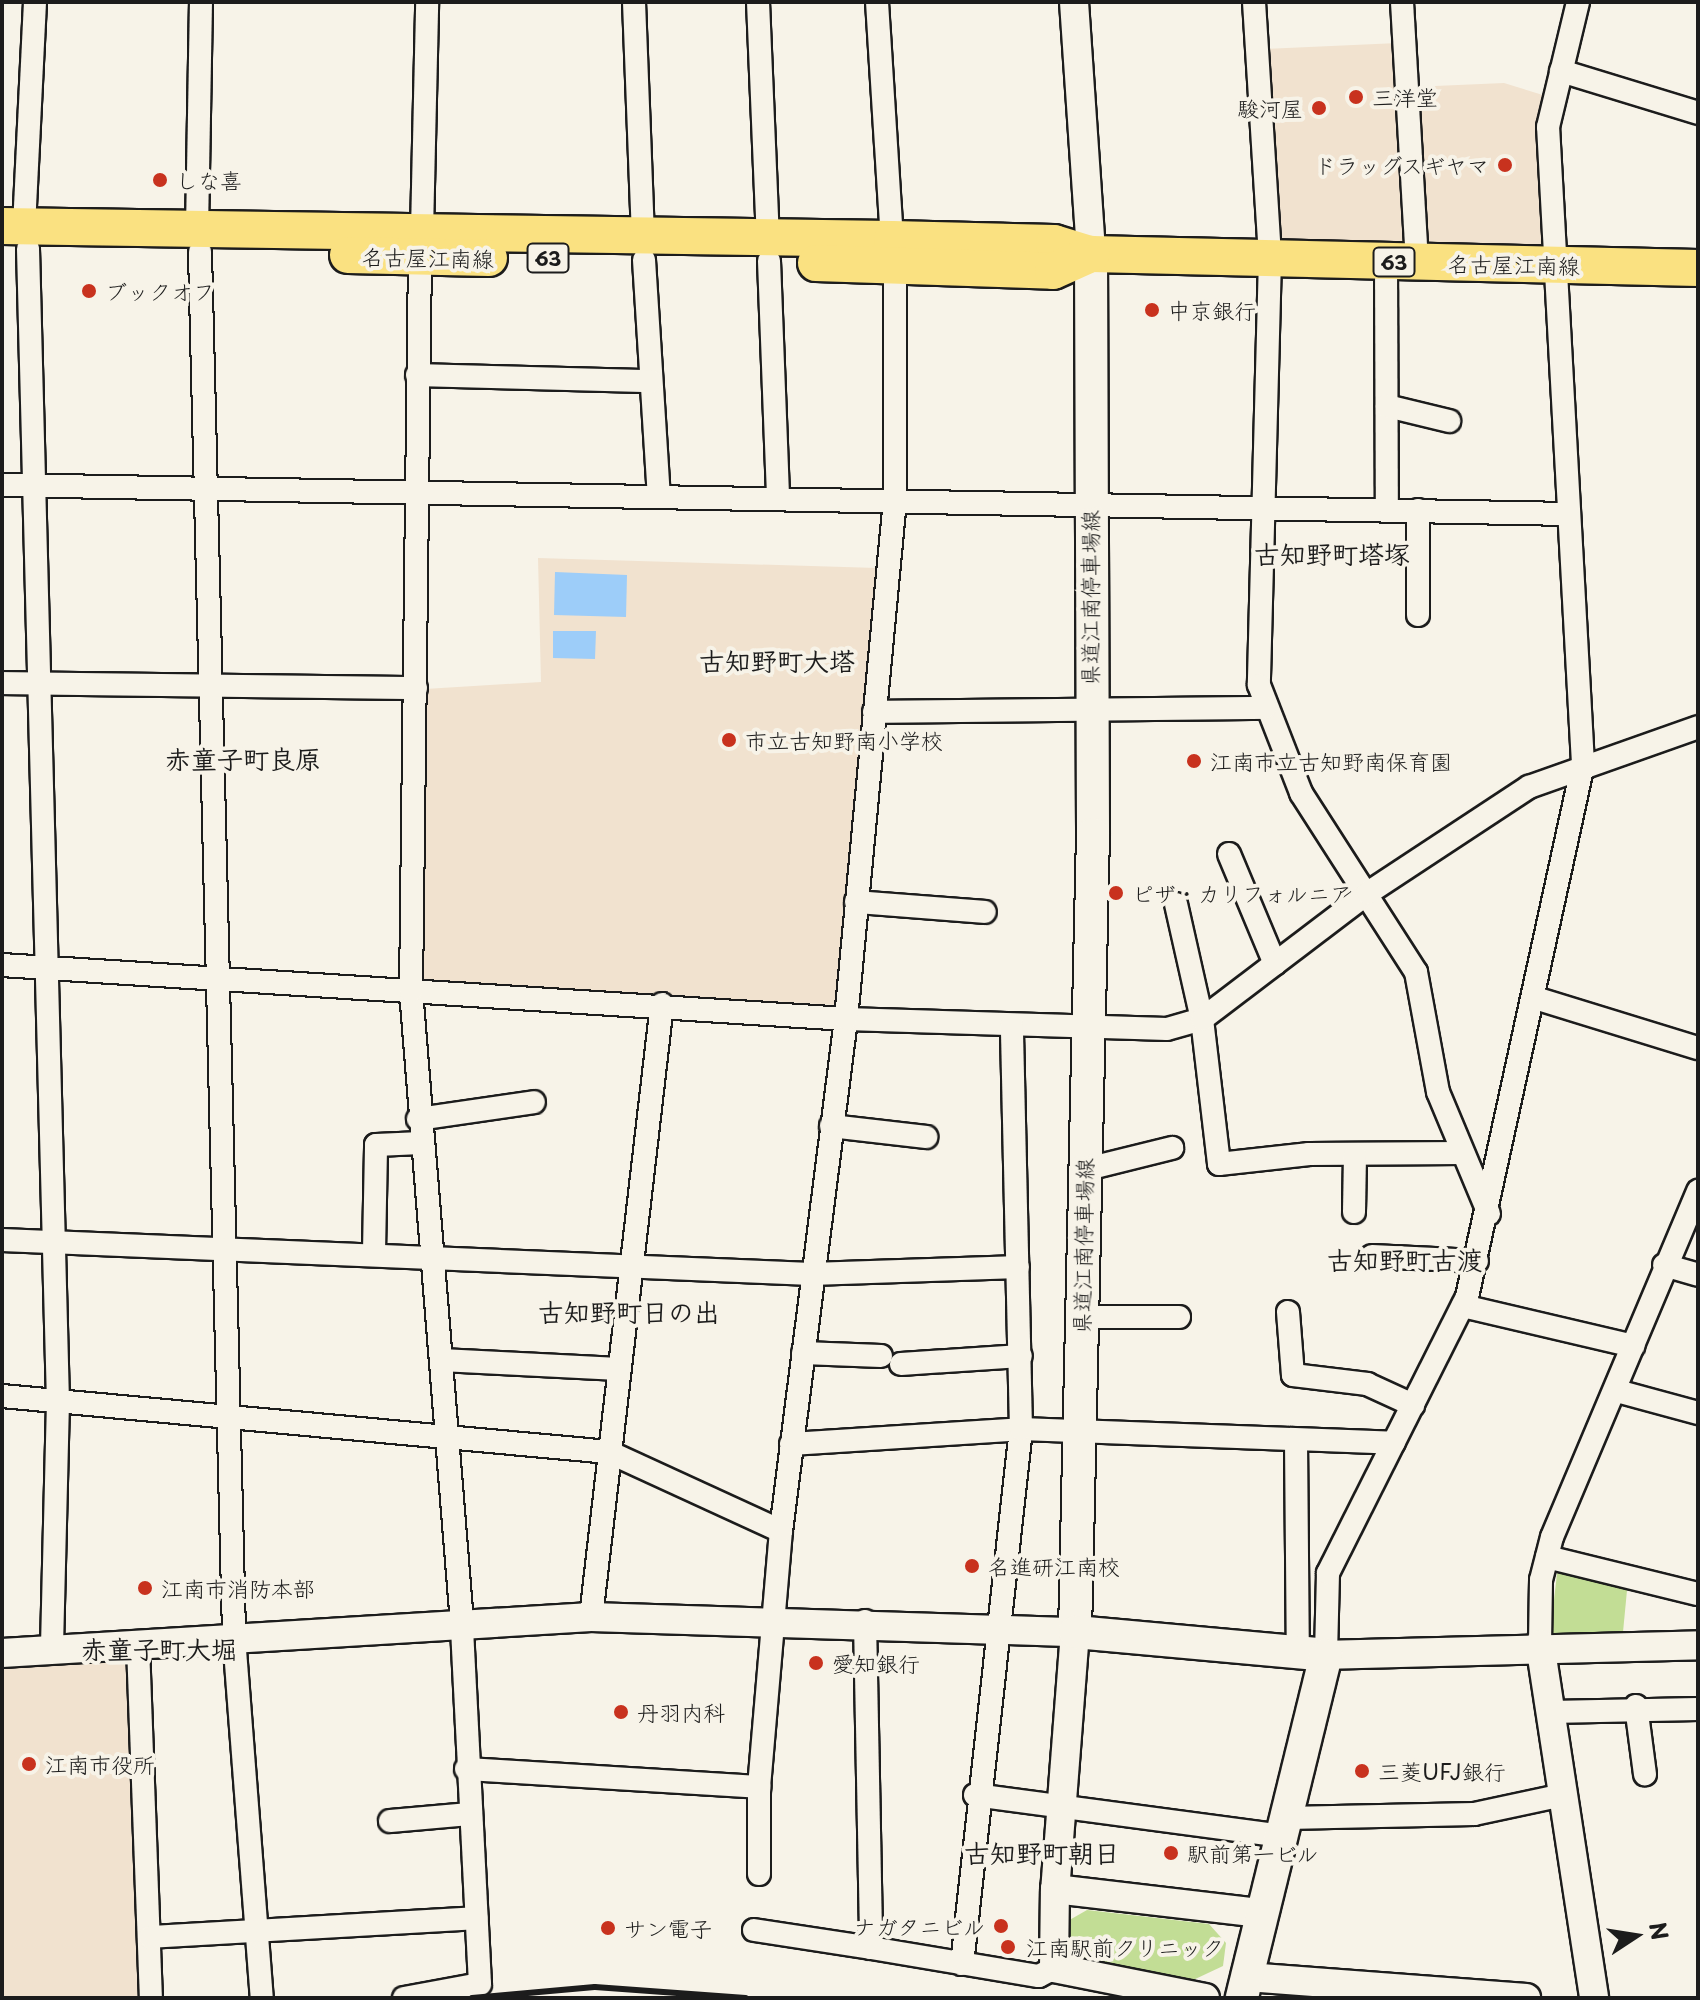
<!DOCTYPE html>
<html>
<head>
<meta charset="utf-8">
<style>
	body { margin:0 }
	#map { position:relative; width:1700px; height:2000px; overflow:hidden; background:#f7f3e8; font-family:"Playpen Sans","Klee One",sans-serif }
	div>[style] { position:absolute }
	.built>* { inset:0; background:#f1e2cf }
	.green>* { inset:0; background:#c2dd95 }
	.water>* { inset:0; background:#9dcdf9 }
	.roads { filter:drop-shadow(2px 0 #1c1c1c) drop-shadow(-2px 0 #1c1c1c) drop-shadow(0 2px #1c1c1c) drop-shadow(0 -2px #1c1c1c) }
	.minor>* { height:22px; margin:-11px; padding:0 11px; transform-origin:11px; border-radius:11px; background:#f7f3e8 }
	.tertiary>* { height:28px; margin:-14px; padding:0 14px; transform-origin:14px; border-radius:14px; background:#f7f3e8 }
	.secondary>* { height:32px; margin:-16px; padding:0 16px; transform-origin:16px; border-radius:16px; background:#f7f3e8 }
	.primary>* { height:36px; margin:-18px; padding:0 18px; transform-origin:18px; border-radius:18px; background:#fae181 }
	.rail>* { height:6px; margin:-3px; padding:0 3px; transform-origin:3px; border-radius:3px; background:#1c1c1c }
	.dots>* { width:22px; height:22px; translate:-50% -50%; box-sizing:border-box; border:4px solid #f7f3e8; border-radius:50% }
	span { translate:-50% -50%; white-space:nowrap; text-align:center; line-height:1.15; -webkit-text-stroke:8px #f7f3e8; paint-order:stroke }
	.shield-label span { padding:2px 6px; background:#f7f3e8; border:2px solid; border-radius:6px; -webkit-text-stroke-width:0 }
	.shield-label { font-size:20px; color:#1c1c1c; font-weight:700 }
	.poi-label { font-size:22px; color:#1c1c1c }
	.left { translate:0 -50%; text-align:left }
	.right { translate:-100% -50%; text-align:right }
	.street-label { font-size:22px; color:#1c1c1c }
	.quarter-label { font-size:26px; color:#1c1c1c; font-weight:700 }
	.frame { position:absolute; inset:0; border:4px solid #1c1c1c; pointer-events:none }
	.north { position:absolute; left:1596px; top:1896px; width:80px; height:80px; -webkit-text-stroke:6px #f7f3e8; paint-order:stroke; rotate:78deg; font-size:22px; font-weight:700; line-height:32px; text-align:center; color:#1c1c1c }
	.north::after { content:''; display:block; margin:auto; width:28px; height:36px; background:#1c1c1c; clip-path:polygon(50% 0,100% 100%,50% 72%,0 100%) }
</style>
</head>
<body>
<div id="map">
	<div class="built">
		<i style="clip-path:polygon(1398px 43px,1411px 253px,1277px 250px,1267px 49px)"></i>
		<i style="clip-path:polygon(1504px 83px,1546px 96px,1548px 258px,1423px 258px,1412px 87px)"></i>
		<i style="clip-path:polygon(538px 558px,877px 568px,837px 1005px,422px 982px,425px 689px,541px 682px)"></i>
		<i style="clip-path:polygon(130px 1652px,145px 1998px,2px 1998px,2px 1661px)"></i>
	</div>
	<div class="green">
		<i style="clip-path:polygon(1558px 1565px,1628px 1580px,1623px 1632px,1550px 1635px)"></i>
		<i style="clip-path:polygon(1087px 1910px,1209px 1924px,1226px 1943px,1223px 1966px,1191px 1981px,1088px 1961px,1067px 1946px,1066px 1922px)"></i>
	</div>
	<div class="water">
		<i style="clip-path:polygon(555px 572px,627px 575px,626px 617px,554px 615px)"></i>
		<i style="clip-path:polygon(553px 631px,596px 631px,595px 659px,553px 658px)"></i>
	</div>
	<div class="roads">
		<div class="minor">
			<i style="left:634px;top:2px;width:238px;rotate:87.8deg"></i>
			<i style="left:758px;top:2px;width:241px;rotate:87.6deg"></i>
			<i style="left:877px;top:2px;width:237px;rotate:86.4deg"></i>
			<i style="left:1254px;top:2px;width:256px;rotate:86.4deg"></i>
			<i style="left:1270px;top:258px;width:427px;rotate:91.5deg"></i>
			<i style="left:1259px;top:685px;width:116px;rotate:68.7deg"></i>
			<i style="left:1301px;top:793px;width:213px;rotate:57.3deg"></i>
			<i style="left:1416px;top:972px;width:122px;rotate:79.6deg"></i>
			<i style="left:1438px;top:1092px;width:132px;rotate:67.3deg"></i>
			<i style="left:1402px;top:2px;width:260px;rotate:86.7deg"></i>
			<i style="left:1561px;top:71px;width:143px;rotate:17deg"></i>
			<i style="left:24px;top:227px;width:225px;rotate:-87.2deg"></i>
			<i style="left:197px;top:230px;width:228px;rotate:-89deg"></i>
			<i style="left:422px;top:231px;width:229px;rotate:-88.7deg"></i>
			<i style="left:28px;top:249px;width:1152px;rotate:88.51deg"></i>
			<i style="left:58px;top:1401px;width:249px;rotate:91.4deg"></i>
			<i style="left:200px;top:252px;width:1385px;rotate:88.59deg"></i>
			<i style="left:234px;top:1637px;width:362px;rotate:85.6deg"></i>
			<i style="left:644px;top:260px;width:236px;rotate:86.4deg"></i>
			<i style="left:769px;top:261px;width:236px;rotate:87.8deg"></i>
			<i style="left:1386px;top:262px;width:247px;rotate:89.8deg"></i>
			<i style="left:417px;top:375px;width:234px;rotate:1.5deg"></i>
			<i style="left:1387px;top:406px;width:64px;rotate:13.6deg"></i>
			<i style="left:2px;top:485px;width:1563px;rotate:1.06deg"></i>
			<i style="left:1418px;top:510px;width:105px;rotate:90deg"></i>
			<i style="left:2px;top:683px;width:414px;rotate:0.7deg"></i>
			<i style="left:874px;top:712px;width:391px;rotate:-0.6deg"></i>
			<i style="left:1229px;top:854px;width:119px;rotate:67.3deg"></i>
			<i style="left:856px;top:902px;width:129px;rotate:4.4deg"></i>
			<i style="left:1176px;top:904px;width:118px;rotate:77.3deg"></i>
			<i style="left:1202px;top:1019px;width:146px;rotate:83.3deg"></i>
			<i style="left:1219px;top:1164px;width:91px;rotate:-6.3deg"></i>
			<i style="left:1309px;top:1154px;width:153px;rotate:-0.4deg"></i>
			<i style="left:2px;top:965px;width:846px;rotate:3.66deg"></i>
			<i style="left:846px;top:1019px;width:321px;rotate:1.8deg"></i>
			<i style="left:1167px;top:1029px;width:36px;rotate:-16deg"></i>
			<i style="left:1202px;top:1019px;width:208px;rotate:-37.2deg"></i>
			<i style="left:1368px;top:893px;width:193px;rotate:-33.4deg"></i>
			<i style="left:1529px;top:787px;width:179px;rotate:-19.5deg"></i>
			<i style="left:1535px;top:998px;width:170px;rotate:17.1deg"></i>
			<i style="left:418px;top:1119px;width:117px;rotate:-8.3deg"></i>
			<i style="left:831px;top:1126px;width:96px;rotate:6.6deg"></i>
			<i style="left:1083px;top:1170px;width:92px;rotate:-13.9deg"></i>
			<i style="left:1354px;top:1212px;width:57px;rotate:-89deg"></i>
			<i style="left:2px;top:1240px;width:810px;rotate:2.41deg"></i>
			<i style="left:811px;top:1274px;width:207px;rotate:-1.9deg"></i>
			<i style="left:374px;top:1252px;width:107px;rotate:-88.9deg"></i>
			<i style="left:376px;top:1145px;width:45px;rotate:-2.5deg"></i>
			<i style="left:1372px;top:1256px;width:105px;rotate:2.7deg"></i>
			<i style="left:1664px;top:1265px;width:35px;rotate:16deg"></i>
			<i style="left:1463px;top:1306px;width:175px;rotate:13.2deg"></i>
			<i style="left:1288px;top:1312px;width:63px;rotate:85.5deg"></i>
			<i style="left:1293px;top:1375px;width:75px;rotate:6.9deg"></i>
			<i style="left:1367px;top:1384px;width:51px;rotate:24.5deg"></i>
			<i style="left:1080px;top:1317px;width:99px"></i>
			<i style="left:803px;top:1353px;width:78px;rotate:2.2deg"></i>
			<i style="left:441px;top:1360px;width:178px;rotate:2.9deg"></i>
			<i style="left:901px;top:1364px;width:120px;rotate:-3.8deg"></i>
			<i style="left:1617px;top:1391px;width:84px;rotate:15.2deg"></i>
			<i style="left:2px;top:1396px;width:610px;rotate:5.27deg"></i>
			<i style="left:609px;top:1452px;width:189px;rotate:24.7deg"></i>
			<i style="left:1296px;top:1441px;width:211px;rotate:89.5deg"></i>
			<i style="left:791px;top:1444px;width:230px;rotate:-3.7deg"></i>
			<i style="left:1021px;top:1429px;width:373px;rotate:2.1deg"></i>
			<i style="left:1547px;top:1557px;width:155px;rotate:13.8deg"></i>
			<i style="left:591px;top:1617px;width:617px;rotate:-83.39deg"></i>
			<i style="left:865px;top:1621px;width:327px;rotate:88.9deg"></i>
			<i style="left:871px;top:1948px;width:170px;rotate:9.5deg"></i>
			<i style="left:1039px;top:1976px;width:17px;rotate:-28deg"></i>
			<i style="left:1540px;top:1644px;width:64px;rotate:-89.1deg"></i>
			<i style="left:1541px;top:1580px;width:44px;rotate:-75.7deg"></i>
			<i style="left:1552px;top:1537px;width:376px;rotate:-67.1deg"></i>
			<i style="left:138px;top:1646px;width:352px;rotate:87.9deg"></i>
			<i style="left:1326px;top:1655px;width:82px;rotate:-88.6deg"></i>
			<i style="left:1328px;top:1573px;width:309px;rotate:-63.3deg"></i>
			<i style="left:1467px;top:1297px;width:545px;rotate:-77.72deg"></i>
			<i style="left:1583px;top:764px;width:638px;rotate:-93.14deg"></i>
			<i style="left:1548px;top:127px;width:129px;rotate:-76.5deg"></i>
			<i style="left:1636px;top:1706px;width:69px;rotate:82.5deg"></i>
			<i style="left:1550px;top:1712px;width:148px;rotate:-1.2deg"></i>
			<i style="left:466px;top:1769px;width:294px;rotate:3.5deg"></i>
			<i style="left:759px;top:1787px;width:257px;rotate:-85.1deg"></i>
			<i style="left:781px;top:1531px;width:516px;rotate:-82.76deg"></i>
			<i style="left:846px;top:1019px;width:521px;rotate:-84.61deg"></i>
			<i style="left:895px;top:500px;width:233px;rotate:-90deg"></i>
			<i style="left:975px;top:1795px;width:310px;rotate:7.6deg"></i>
			<i style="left:1287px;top:1818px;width:187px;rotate:-1.2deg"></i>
			<i style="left:1474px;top:1814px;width:91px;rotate:-12.1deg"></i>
			<i style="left:390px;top:1821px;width:80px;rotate:-5deg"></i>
			<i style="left:759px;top:1874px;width:87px;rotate:-90deg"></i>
			<i style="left:754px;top:1930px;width:118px;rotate:8.7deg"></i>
			<i style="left:150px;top:1937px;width:327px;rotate:-3.3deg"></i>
			<i style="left:962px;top:1964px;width:538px;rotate:-83.71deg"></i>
			<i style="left:1021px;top:1429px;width:404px;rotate:-91.3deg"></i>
			<i style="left:404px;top:1998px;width:77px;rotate:-10.4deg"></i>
			<i style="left:480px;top:1984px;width:361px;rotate:-92.9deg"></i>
			<i style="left:462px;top:1623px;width:634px;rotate:-94.61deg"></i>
			<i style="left:411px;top:991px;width:734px;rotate:-89.3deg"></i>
		</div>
		<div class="tertiary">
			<i style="left:1074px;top:2px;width:253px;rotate:86.1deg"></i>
			<i style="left:1540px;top:1644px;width:358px;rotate:81.3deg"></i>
			<i style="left:2px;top:1653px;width:590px;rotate:-3.5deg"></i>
			<i style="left:591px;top:1617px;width:484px;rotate:1.8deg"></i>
			<i style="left:1075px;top:1632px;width:258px;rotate:94.4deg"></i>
			<i style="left:1326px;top:1655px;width:372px;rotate:-1.5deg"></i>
			<i style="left:1247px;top:1977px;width:280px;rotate:4.3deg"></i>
			<i style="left:1205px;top:1998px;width:154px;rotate:-168.8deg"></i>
			<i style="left:1054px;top:1968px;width:79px;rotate:-89.3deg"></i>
			<i style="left:1055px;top:1889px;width:205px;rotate:6.7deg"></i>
		</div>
		<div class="secondary">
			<i style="left:1091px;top:254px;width:580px;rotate:89.8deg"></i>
			<i style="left:1093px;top:834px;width:798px;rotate:91.29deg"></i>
			<i style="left:1075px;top:1632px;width:252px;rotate:5.2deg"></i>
			<i style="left:1326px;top:1655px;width:353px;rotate:103.8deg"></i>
		</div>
		<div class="primary">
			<i style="left:2px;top:226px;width:890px;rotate:0.84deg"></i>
			<i style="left:892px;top:239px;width:162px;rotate:1.4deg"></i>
			<i style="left:1054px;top:243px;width:39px;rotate:17deg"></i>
			<i style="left:1091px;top:254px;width:607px;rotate:1.32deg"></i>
			<i style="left:348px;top:255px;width:141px;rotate:1.2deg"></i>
			<i style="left:816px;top:263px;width:237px;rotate:1.9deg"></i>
			<i style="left:1053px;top:271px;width:42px;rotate:-24.1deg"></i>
		</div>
	</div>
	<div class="rail">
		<i style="left:472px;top:1998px;width:123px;rotate:-5.1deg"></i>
		<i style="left:595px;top:1987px;width:151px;rotate:4.2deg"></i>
	</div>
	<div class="dots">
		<i style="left:1356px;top:97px;background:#c8321e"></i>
		<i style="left:1319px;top:108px;background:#c8321e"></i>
		<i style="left:1505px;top:165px;background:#c8321e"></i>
		<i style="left:160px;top:180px;background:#c8321e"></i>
		<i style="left:89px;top:291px;background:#c8321e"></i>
		<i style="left:1152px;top:310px;background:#c8321e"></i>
		<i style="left:729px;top:740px;background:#c8321e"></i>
		<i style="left:1194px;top:761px;background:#c8321e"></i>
		<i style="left:1116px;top:893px;background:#c8321e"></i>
		<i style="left:972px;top:1566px;background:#c8321e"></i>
		<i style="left:145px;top:1588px;background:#c8321e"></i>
		<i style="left:816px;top:1663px;background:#c8321e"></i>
		<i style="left:621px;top:1712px;background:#c8321e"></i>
		<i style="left:29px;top:1764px;background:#c8321e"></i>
		<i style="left:1362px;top:1771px;background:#c8321e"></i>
		<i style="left:1171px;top:1853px;background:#c8321e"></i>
		<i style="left:1001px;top:1926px;background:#c8321e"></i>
		<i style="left:608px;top:1928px;background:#c8321e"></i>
		<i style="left:1008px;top:1947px;background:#c8321e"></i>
	</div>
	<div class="shield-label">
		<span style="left:548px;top:258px">63</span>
		<span style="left:1394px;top:262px">63</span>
	</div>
	<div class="poi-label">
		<span class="left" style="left:1372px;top:97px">三洋堂</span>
		<span class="right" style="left:1303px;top:108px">駿河屋</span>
		<span class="right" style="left:1489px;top:165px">ドラッグスギヤマ</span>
		<span class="left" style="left:176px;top:180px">しな喜</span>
		<span class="left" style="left:105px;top:291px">ブックオフ</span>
		<span class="left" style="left:1168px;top:310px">中京銀行</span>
		<span class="left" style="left:745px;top:740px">市立古知野南小学校</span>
		<span class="left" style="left:1210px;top:761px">江南市立古知野南保育園</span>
		<span class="left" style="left:1132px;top:893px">ピザ・カリフォルニア</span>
		<span class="left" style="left:988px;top:1566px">名進研江南校</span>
		<span class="left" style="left:161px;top:1588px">江南市消防本部</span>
		<span class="left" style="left:832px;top:1663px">愛知銀行</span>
		<span class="left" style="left:637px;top:1712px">丹羽内科</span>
		<span class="left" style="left:45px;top:1764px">江南市役所</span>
		<span class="left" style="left:1378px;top:1771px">三菱UFJ銀行</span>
		<span class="left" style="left:1187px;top:1853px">駅前第一ビル</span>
		<span class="right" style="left:985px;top:1926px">ナガタニビル</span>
		<span class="left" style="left:624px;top:1928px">サン電子</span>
		<span class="left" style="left:1026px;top:1947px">江南駅前クリニック</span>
	</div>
	<div class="street-label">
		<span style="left:428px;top:257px;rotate:1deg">名古屋江南線</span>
		<span style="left:1514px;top:264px;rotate:1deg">名古屋江南線</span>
		<span style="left:1089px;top:598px;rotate:-90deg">県道江南停車場線</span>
		<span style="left:1082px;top:1246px;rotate:-89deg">県道江南停車場線</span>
	</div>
	<div class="quarter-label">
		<span style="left:1332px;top:554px">古知野町塔塚</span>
		<span style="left:777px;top:661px">古知野町大塔</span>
		<span style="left:243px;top:759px">赤童子町良原</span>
		<span style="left:1405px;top:1260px">古知野町古渡</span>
		<span style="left:629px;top:1312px">古知野町日の出</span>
		<span style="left:159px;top:1649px">赤童子町大堀</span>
		<span style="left:1042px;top:1853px">古知野町朝日</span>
	</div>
	<div class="frame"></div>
	<div class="north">N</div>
</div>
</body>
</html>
